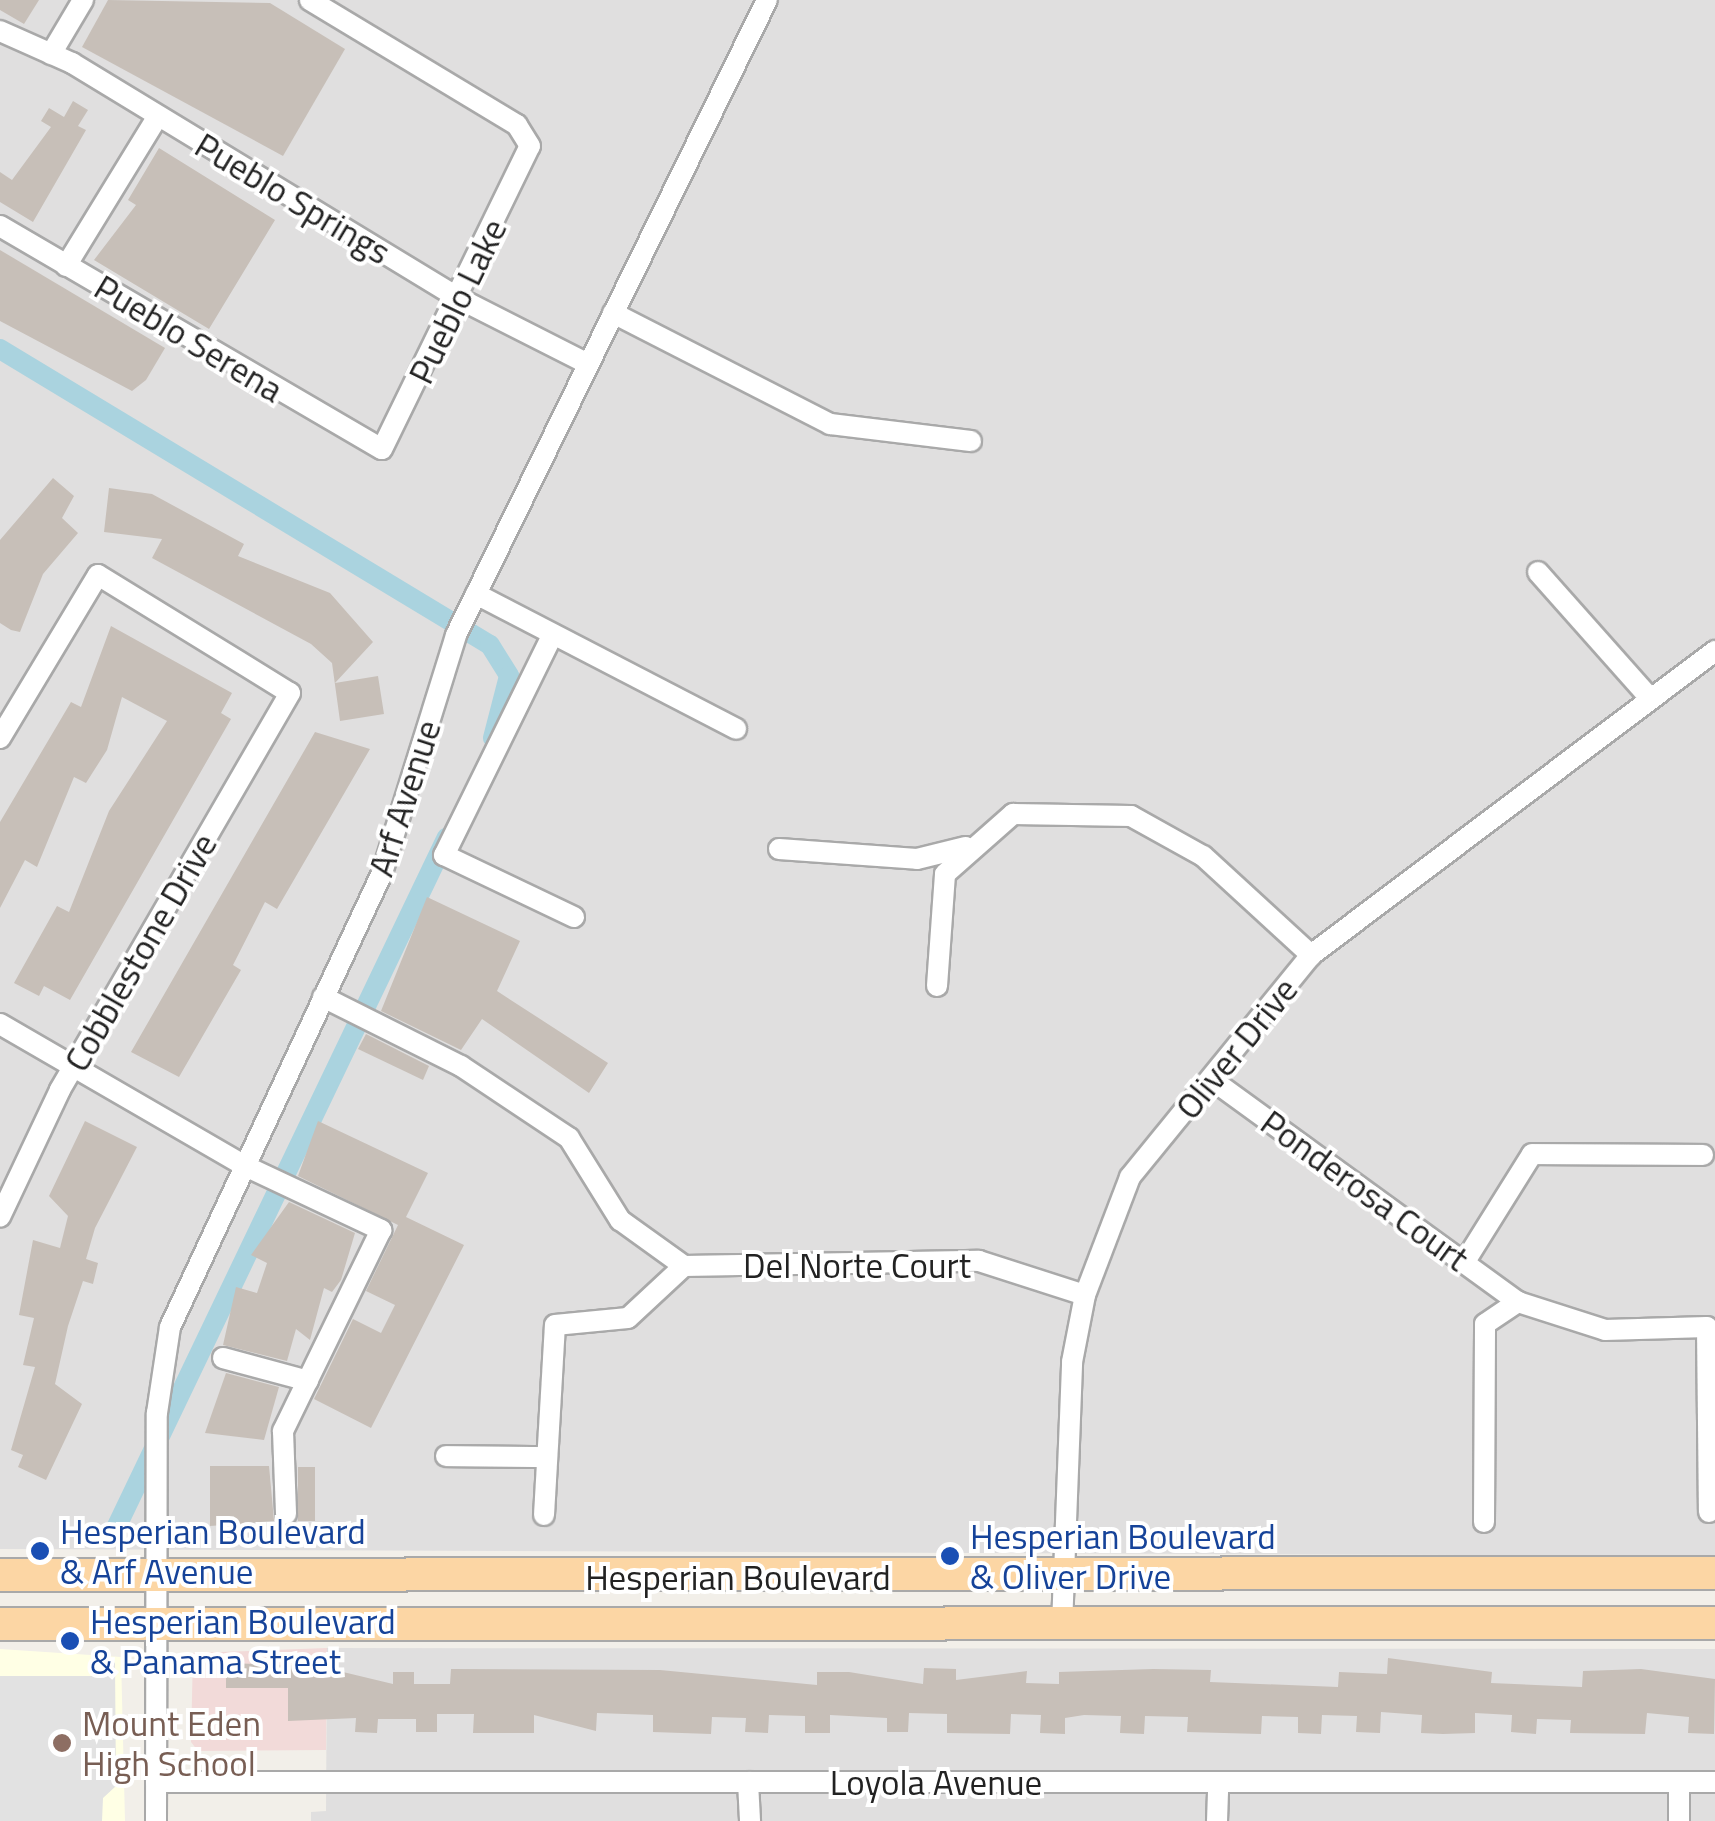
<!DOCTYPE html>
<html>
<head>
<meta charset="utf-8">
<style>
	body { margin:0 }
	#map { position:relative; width:1715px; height:1821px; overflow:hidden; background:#f2efe9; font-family:"Titillium Web",sans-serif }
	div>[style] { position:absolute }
	.residential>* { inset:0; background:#e0dfdf }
	.commercial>* { inset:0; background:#f2dad9 }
	.education>* { inset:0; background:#ffffe5 }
	.parking>* { inset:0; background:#e2e2e2 }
	.canal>* { height:20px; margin:-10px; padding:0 10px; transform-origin:10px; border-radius:10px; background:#aad3df }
	.building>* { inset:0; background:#c7bfb8 }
	.roads { filter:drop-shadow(2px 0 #a9a9a9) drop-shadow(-2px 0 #a9a9a9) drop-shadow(0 2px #a9a9a9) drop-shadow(0 -2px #a9a9a9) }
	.minor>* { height:20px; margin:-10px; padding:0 10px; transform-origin:10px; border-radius:10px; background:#fff }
	.primary>* { height:32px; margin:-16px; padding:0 16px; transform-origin:16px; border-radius:16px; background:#fcd6a4 }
	.dots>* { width:28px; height:28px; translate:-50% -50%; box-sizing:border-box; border:5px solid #fff; border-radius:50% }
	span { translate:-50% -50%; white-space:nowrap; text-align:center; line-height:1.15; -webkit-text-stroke:8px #fff; paint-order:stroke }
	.street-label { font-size:35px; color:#222 }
	.transit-label { font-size:35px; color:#164399 }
	.left { translate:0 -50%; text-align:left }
	.education-label { font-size:35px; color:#785e54 }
</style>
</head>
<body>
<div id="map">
	<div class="residential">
		<i style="clip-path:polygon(0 0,1715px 0,1715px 1556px,0 1549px)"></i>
		<i style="clip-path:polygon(327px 1648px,1715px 1649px,1715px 1821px,311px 1821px,311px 1812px,326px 1811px)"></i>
	</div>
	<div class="commercial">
		<i style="clip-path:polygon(327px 1648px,326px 1750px,198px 1751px,191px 1742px,193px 1653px)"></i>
	</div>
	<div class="education">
		<i style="clip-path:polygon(0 1649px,121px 1657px,125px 1821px,0 1821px)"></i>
	</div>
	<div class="parking">
		<i style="clip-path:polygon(101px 1654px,115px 1663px,116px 1786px,103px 1798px,102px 1821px,0 1821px,0 1676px,99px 1676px)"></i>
	</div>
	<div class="canal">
		<i style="left:0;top:349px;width:572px;rotate:31.14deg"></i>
		<i style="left:490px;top:645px;width:36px;rotate:58deg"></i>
		<i style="left:509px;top:676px;width:64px;rotate:104.5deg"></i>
		<i style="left:115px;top:1530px;width:768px;rotate:-64.4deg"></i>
	</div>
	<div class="building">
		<i style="clip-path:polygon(0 0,39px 0,24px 24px,0 10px)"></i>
		<i style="clip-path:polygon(108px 0,270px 3px,345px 49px,283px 156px,82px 47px)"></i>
		<i style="clip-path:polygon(73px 101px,88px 110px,78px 126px,86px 130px,33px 222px,0 202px,0 172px,12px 180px,51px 127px,41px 121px,49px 108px,64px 117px)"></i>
		<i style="clip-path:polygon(159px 148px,275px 220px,209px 329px,94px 260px,136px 205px,128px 200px)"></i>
		<i style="clip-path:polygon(0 250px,165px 348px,146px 380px,132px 391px,0 321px)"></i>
		<i style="clip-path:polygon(53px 478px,74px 496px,62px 518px,78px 533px,43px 574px,20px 632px,11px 630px,0 623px,0 540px)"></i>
		<i style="clip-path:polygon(109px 488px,152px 494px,244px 544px,238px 556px,330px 593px,373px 642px,335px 683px,378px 676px,384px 714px,340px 721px,332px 663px,311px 644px,152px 558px,162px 539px,104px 532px)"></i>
		<i style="clip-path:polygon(111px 626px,232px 693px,221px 713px,231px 719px,70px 1000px,44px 986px,39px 996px,14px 983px,57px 906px,69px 912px,109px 811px,167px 721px,122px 697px,107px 750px,86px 783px,74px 777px,37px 867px,25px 860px,0 908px,0 822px,71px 702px,81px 707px)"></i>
		<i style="clip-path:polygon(315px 732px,370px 749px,277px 909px,265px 902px,233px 965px,241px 970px,179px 1077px,131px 1052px)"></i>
		<i style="clip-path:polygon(427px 897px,520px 941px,497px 991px,608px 1063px,589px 1093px,482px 1019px,461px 1050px,381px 1011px)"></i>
		<i style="clip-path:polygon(366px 1034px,429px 1066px,423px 1080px,358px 1049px)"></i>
		<i style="clip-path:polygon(85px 1121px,137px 1147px,95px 1228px,86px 1259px,98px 1263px,93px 1284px,83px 1281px,68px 1326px,55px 1384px,82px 1404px,46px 1480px,18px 1467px,23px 1455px,11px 1450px,35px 1367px,23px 1365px,34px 1318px,19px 1315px,33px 1240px,60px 1248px,68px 1216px,49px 1196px)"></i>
		<i style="clip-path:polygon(318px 1121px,428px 1173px,406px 1217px,464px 1245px,371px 1428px,314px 1399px,353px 1319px,381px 1333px,395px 1305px,366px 1291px,398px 1225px,298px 1176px)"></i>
		<i style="clip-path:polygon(289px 1202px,355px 1233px,341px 1280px,332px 1292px,324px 1288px,310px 1340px,296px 1329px,287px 1361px,223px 1345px,236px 1287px,257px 1293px,267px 1263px,251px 1255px)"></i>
		<i style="clip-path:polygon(226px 1373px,279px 1387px,264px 1440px,205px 1433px)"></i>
		<i style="clip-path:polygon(210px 1466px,269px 1466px,274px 1521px,210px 1526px)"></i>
		<i style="clip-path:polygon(298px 1467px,315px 1467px,315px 1521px,298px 1521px)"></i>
		<i style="clip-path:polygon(1388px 1658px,1492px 1672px,1491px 1683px,1582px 1687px,1583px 1671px,1641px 1669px,1715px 1679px,1714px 1734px,1688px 1733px,1689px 1717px,1647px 1713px,1645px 1734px,1570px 1733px,1571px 1720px,1537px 1719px,1536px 1734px,1511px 1732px,1512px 1715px,1475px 1713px,1475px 1733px,1443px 1734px,1421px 1733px,1422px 1715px,1381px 1712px,1380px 1733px,1356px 1732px,1357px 1716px,1322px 1715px,1321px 1734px,1298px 1733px,1298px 1717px,1262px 1716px,1261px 1734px,1187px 1732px,1188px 1717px,1145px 1716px,1144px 1734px,1120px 1733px,1121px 1716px,1084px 1715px,1065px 1718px,1065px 1734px,1040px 1733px,1041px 1715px,1011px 1714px,1010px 1734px,947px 1733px,947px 1714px,909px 1713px,908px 1732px,887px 1732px,887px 1718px,830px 1715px,830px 1733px,805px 1733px,805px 1716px,769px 1715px,768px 1733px,745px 1732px,746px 1718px,712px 1717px,711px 1734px,653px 1732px,653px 1715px,597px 1713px,596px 1731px,534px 1715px,534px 1733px,473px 1733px,474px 1714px,437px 1714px,437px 1732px,416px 1732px,416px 1719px,378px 1719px,377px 1733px,355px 1732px,356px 1718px,288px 1721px,288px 1688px,226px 1688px,226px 1663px,318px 1666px,393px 1684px,393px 1672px,414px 1672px,414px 1684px,450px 1684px,451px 1669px,660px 1670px,817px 1685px,817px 1672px,849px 1672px,923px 1684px,924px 1668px,956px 1669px,956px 1680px,1027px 1671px,1026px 1683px,1059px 1684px,1059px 1672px,1153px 1669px,1211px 1670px,1210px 1682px,1338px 1687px,1339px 1672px,1387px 1674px)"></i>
	</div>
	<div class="roads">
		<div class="minor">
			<i style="left:0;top:31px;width:79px;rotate:24deg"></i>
			<i style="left:72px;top:63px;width:454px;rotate:31.3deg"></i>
			<i style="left:460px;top:299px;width:144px;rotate:26.9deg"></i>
			<i style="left:51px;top:54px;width:63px;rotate:-59.3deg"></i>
			<i style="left:0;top:226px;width:442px;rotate:30.3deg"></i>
			<i style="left:382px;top:449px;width:337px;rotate:-64deg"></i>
			<i style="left:530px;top:146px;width:25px;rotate:-122deg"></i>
			<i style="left:517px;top:125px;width:242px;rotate:-148.9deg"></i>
			<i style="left:66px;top:266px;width:176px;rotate:-58.5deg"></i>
			<i style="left:613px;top:313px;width:244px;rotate:27.1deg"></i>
			<i style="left:830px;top:424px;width:142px;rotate:6.9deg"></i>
			<i style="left:1538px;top:572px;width:167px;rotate:48.4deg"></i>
			<i style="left:476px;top:594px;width:293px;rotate:27.4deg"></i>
			<i style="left:550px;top:640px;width:240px;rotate:116.2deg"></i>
			<i style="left:444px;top:855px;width:144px;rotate:25.5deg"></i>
			<i style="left:0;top:738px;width:190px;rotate:-59deg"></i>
			<i style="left:98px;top:575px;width:225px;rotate:31.6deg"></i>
			<i style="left:290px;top:693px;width:459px;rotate:120.1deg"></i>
			<i style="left:60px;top:1090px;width:140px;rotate:115.3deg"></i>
			<i style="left:779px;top:849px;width:138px;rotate:4.1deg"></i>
			<i style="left:917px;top:859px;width:50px;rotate:-13.8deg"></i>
			<i style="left:937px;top:986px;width:112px;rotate:-85.9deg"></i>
			<i style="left:945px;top:874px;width:91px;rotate:-41.4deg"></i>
			<i style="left:1013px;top:814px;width:118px;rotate:1deg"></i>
			<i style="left:1131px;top:816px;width:82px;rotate:29.1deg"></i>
			<i style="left:1203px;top:856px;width:147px;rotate:42.5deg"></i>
			<i style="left:323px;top:997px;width:154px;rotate:26.6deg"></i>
			<i style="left:461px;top:1066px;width:130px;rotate:33.7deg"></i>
			<i style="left:569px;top:1138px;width:97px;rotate:58.1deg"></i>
			<i style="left:620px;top:1220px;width:79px;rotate:35.7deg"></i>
			<i style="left:0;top:1024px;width:281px;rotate:30.1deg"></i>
			<i style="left:243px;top:1165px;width:153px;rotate:25.2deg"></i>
			<i style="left:381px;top:1230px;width:224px;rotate:116deg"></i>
			<i style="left:283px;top:1431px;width:83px;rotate:87.9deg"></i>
			<i style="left:1211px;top:1079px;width:379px;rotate:36deg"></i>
			<i style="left:1518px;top:1302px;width:91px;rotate:17.8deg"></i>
			<i style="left:1605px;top:1330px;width:102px;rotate:-1.7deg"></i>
			<i style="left:1707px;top:1327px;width:185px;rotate:89.4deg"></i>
			<i style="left:1464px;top:1263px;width:128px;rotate:-58deg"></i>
			<i style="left:1532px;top:1154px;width:171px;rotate:0.3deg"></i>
			<i style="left:684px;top:1266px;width:295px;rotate:-1deg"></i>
			<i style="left:979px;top:1261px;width:111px;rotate:17.8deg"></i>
			<i style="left:223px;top:1358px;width:88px;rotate:15.1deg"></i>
			<i style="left:446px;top:1456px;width:101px;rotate:0.6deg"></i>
			<i style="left:544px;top:1515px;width:190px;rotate:-86.7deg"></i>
			<i style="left:555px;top:1325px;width:73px;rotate:-5.5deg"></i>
			<i style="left:628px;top:1318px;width:76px;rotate:-42.9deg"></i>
			<i style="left:1484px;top:1522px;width:198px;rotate:-89.7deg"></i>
			<i style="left:1485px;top:1324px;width:40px;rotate:-34deg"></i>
			<i style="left:1062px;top:1626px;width:264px;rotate:-87.8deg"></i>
			<i style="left:1072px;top:1362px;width:68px;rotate:-79deg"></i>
			<i style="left:1085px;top:1295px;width:126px;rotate:-69.1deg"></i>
			<i style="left:1130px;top:1177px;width:286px;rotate:-50.8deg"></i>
			<i style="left:1311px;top:955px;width:506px;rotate:-36.96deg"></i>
			<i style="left:156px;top:1782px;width:1559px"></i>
			<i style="left:748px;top:1782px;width:39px;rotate:87deg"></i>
			<i style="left:1679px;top:1782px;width:39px;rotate:90deg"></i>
			<i style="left:156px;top:1821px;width:408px;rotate:-89.9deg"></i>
			<i style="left:157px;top:1413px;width:87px;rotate:-81.4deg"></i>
			<i style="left:170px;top:1327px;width:501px;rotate:-64.97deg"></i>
			<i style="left:382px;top:873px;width:249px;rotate:-72.7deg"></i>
			<i style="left:456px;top:635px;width:707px;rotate:-63.91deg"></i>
			<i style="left:1217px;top:1821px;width:38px;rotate:-88deg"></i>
		</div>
		<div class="primary">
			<i style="left:0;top:1575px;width:1715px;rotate:-0.07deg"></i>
			<i style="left:0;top:1624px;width:1715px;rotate:-0.03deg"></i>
		</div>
	</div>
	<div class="dots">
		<i style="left:40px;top:1551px;background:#1a4fb4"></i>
		<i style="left:950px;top:1556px;background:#1a4fb4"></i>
		<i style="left:70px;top:1641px;background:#1a4fb4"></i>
		<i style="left:62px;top:1743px;background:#8d6e63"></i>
	</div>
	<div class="street-label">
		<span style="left:293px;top:198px;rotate:31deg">Pueblo Springs</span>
		<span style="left:457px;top:301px;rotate:-64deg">Pueblo Lake</span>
		<span style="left:189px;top:338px;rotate:31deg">Pueblo Serena</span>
		<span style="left:404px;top:798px;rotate:-72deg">Arf Avenue</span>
		<span style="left:140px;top:952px;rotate:-60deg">Cobblestone Drive</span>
		<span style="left:1236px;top:1048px;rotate:-51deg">Oliver Drive</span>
		<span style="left:1365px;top:1190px;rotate:36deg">Ponderosa Court</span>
		<span style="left:857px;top:1265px">Del Norte Court</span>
		<span style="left:738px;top:1577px">Hesperian Boulevard</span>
		<span style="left:936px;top:1782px">Loyola Avenue</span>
	</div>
	<div class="transit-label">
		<span class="left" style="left:60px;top:1551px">Hesperian Boulevard<br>&amp; Arf Avenue</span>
		<span class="left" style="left:970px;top:1556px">Hesperian Boulevard<br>&amp; Oliver Drive</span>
		<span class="left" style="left:90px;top:1641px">Hesperian Boulevard<br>&amp; Panama Street</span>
	</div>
	<div class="education-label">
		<span class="left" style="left:82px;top:1743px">Mount Eden<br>High School</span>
	</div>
</div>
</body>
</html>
